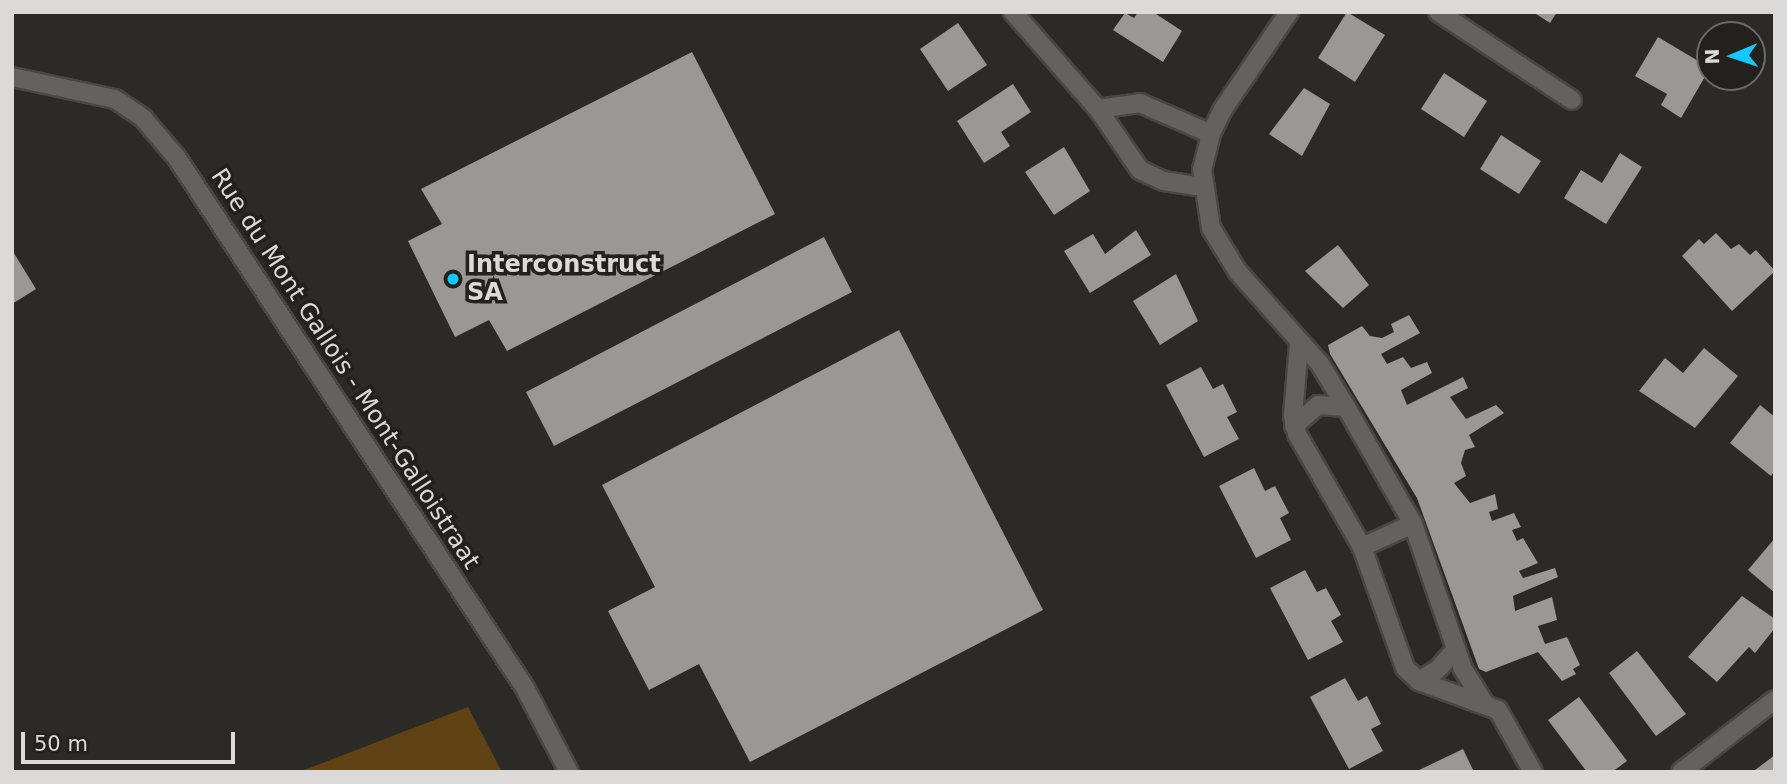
<!DOCTYPE html>
<html>
<head>
<meta charset="utf-8">
<style>
	body { margin:0 }
	#map { position:relative; width:1787px; height:784px; overflow:hidden; background:#2c2a27; font-family:"DejaVu Sans",sans-serif }
	div>[style] { position:absolute }
	.green>* { inset:0; background:#604214 }
	.building>* { inset:0; background:#9b9794 }
	.roads { filter:drop-shadow(2px 0 #484744) drop-shadow(-2px 0 #484744) drop-shadow(0 2px #484744) drop-shadow(0 -2px #484744) }
	.street>* { height:18px; margin:-9px; padding:0 9px; transform-origin:9px; border-radius:9px; background:#64625e }
	.dots>* { width:19px; height:19px; translate:-50% -50%; box-sizing:border-box; border:4px solid #23201d; border-radius:50% }
	span { translate:-50% -50%; white-space:nowrap; text-align:center; line-height:1.15; -webkit-text-stroke:7px #23201d; paint-order:stroke }
	.poi-label { font-size:24px; color:#dbdad8; font-weight:700 }
	.left { translate:0 -50%; text-align:left }
	.street-label { font-size:24px; color:#dbdad8 }
	.frame { position:absolute; inset:0; border:14px solid #dbdad8; pointer-events:none }
	.north { position:absolute; left:1696px; top:21px; width:70px; height:70px; box-sizing:border-box; background:#23201d; border:2px solid #6d6a68; border-radius:50%; rotate:268deg; font-size:19px; font-weight:700; line-height:28px; text-align:center; color:#dbdad8 }
	.north::after { content:''; display:block; margin:auto; width:24px; height:32px; background:#11cafb; clip-path:polygon(50% 0,100% 100%,50% 72%,0 100%) }
	.scale { position:absolute; left:21px; top:732px; width:214px; height:32px; box-sizing:border-box; border:4px solid #dbdad8; border-top:0; padding-left:9px; font-size:21px; line-height:24px; white-space:nowrap; color:#dbdad8; -webkit-text-stroke:5px #23201d; paint-order:stroke }
</style>
</head>
<body>
<div id="map">
	<div class="green">
		<i style="clip-path:polygon(468px 707px,502px 772px,299px 772px)"></i>
	</div>
	<div class="building">
		<i style="clip-path:polygon(1138px 12px,1153px 12px,1182px 31px,1163px 62px,1113px 30px,1125px 13px,1134px 18px)"></i>
		<i style="clip-path:polygon(1347px 12px,1385px 35px,1355px 82px,1318px 58px)"></i>
		<i style="clip-path:polygon(1533px 12px,1557px 12px,1550px 23px)"></i>
		<i style="clip-path:polygon(958px 23px,987px 65px,948px 91px,920px 49px)"></i>
		<i style="clip-path:polygon(1658px 37px,1710px 68px,1681px 118px,1661px 105px,1667px 94px,1635px 76px)"></i>
		<i style="clip-path:polygon(692px 52px,775px 214px,507px 351px,489px 320px,455px 337px,408px 241px,442px 224px,421px 189px)"></i>
		<i style="clip-path:polygon(1444px 73px,1487px 101px,1464px 137px,1421px 109px)"></i>
		<i style="clip-path:polygon(1013px 84px,1031px 112px,1001px 132px,1010px 146px,984px 163px,957px 121px)"></i>
		<i style="clip-path:polygon(1304px 88px,1330px 104px,1302px 156px,1269px 134px)"></i>
		<i style="clip-path:polygon(1501px 135px,1541px 161px,1519px 194px,1480px 169px)"></i>
		<i style="clip-path:polygon(1064px 147px,1090px 191px,1054px 215px,1025px 172px)"></i>
		<i style="clip-path:polygon(1620px 153px,1642px 167px,1606px 224px,1564px 198px,1581px 170px,1602px 183px)"></i>
		<i style="clip-path:polygon(1136px 230px,1151px 255px,1090px 293px,1064px 251px,1093px 234px,1105px 254px)"></i>
		<i style="clip-path:polygon(1716px 233px,1731px 249px,1739px 244px,1750px 255px,1756px 250px,1775px 271px,1732px 311px,1682px 256px,1699px 239px,1704px 244px)"></i>
		<i style="clip-path:polygon(824px 237px,852px 292px,554px 446px,526px 392px)"></i>
		<i style="clip-path:polygon(1338px 245px,1369px 285px,1343px 308px,1305px 271px)"></i>
		<i style="clip-path:polygon(12px 250px,36px 289px,12px 304px)"></i>
		<i style="clip-path:polygon(1176px 274px,1198px 321px,1160px 345px,1133px 301px)"></i>
		<i style="clip-path:polygon(1409px 315px,1420px 333px,1381px 354px,1387px 364px,1403px 357px,1411px 368px,1427px 362px,1432px 373px,1401px 390px,1407px 405px,1463px 377px,1468px 388px,1450px 397px,1466px 419px,1496px 405px,1504px 413px,1469px 435px,1475px 447px,1465px 450px,1461px 463px,1466px 476px,1454px 483px,1470px 503px,1495px 494px,1498px 509px,1489px 512px,1492px 521px,1514px 513px,1521px 527px,1512px 530px,1517px 541px,1523px 538px,1538px 563px,1519px 571px,1523px 578px,1555px 568px,1558px 577px,1513px 596px,1515px 611px,1552px 597px,1557px 620px,1538px 626px,1545px 644px,1567px 637px,1580px 665px,1573px 669px,1576px 674px,1562px 681px,1538px 652px,1486px 672px,1479px 669px,1417px 498px,1330px 354px,1328px 345px,1362px 326px,1370px 336px,1382px 338px,1394px 332px,1391px 324px)"></i>
		<i style="clip-path:polygon(899px 330px,1043px 610px,750px 762px,699px 664px,649px 690px,608px 611px,655px 587px,602px 485px)"></i>
		<i style="clip-path:polygon(1704px 348px,1738px 376px,1695px 428px,1639px 391px,1665px 358px,1683px 373px)"></i>
		<i style="clip-path:polygon(1201px 367px,1213px 389px,1223px 384px,1237px 412px,1227px 417px,1239px 439px,1204px 457px,1166px 385px)"></i>
		<i style="clip-path:polygon(1760px 405px,1775px 417px,1775px 470px,1771px 476px,1730px 443px)"></i>
		<i style="clip-path:polygon(1254px 468px,1265px 491px,1275px 486px,1289px 513px,1280px 518px,1291px 540px,1256px 558px,1219px 486px)"></i>
		<i style="clip-path:polygon(1775px 538px,1775px 593px,1748px 570px)"></i>
		<i style="clip-path:polygon(1305px 570px,1317px 592px,1326px 588px,1341px 615px,1331px 621px,1343px 642px,1308px 660px,1270px 588px)"></i>
		<i style="clip-path:polygon(1742px 596px,1775px 619px,1775px 628px,1755px 653px,1749px 647px,1717px 682px,1688px 657px)"></i>
		<i style="clip-path:polygon(1637px 651px,1686px 714px,1656px 736px,1609px 673px)"></i>
		<i style="clip-path:polygon(1345px 678px,1358px 701px,1367px 696px,1381px 724px,1371px 729px,1383px 751px,1349px 769px,1310px 697px)"></i>
		<i style="clip-path:polygon(1579px 697px,1627px 761px,1612px 772px,1587px 772px,1548px 720px)"></i>
		<i style="clip-path:polygon(1463px 749px,1474px 772px,1415px 772px)"></i>
		<i style="clip-path:polygon(1775px 755px,1775px 772px,1756px 772px,1755px 770px)"></i>
	</div>
	<div class="roads">
		<div class="street">
			<i style="left:1013px;top:12px;width:129px;rotate:48.8deg"></i>
			<i style="left:1098px;top:109px;width:74px;rotate:55.5deg"></i>
			<i style="left:1140px;top:170px;width:26px;rotate:25deg"></i>
			<i style="left:1164px;top:181px;width:39px;rotate:9deg"></i>
			<i style="left:1289px;top:12px;width:117px;rotate:124.2deg"></i>
			<i style="left:1223px;top:109px;width:28px;rotate:116deg"></i>
			<i style="left:1211px;top:134px;width:36px;rotate:104deg"></i>
			<i style="left:1202px;top:169px;width:60px;rotate:81.3deg"></i>
			<i style="left:1211px;top:228px;width:52px;rotate:58.5deg"></i>
			<i style="left:1238px;top:272px;width:123px;rotate:48.3deg"></i>
			<i style="left:1320px;top:364px;width:50px;rotate:58.8deg"></i>
			<i style="left:1346px;top:407px;width:135px;rotate:60.2deg"></i>
			<i style="left:1413px;top:524px;width:153px;rotate:71deg"></i>
			<i style="left:1463px;top:669px;width:40px;rotate:58deg"></i>
			<i style="left:1438px;top:12px;width:160px;rotate:33.3deg"></i>
			<i style="left:12px;top:77px;width:105px;rotate:12.1deg"></i>
			<i style="left:115px;top:99px;width:34px;rotate:34deg"></i>
			<i style="left:143px;top:118px;width:52px;rotate:49.6deg"></i>
			<i style="left:177px;top:158px;width:634px;rotate:56.71deg"></i>
			<i style="left:525px;top:688px;width:95px;rotate:62.4deg"></i>
			<i style="left:1098px;top:109px;width:42px;rotate:-8.1deg"></i>
			<i style="left:1140px;top:103px;width:77px;rotate:23.6deg"></i>
			<i style="left:1299px;top:344px;width:72px;rotate:94.8deg"></i>
			<i style="left:1293px;top:416px;width:18px;rotate:77deg"></i>
			<i style="left:1297px;top:434px;width:130px;rotate:60.1deg"></i>
			<i style="left:1362px;top:547px;width:128px;rotate:70.4deg"></i>
			<i style="left:1405px;top:668px;width:19px;rotate:43deg"></i>
			<i style="left:1419px;top:681px;width:84px;rotate:20.2deg"></i>
			<i style="left:1498px;top:710px;width:71px;rotate:60.6deg"></i>
			<i style="left:1294px;top:426px;width:32px;rotate:-41deg"></i>
			<i style="left:1318px;top:405px;width:28px;rotate:4deg"></i>
			<i style="left:1362px;top:547px;width:56px;rotate:-24.3deg"></i>
			<i style="left:1419px;top:681px;width:22px;rotate:-32deg"></i>
			<i style="left:1438px;top:669px;width:27px;rotate:-48deg"></i>
			<i style="left:1681px;top:772px;width:118px;rotate:-37.5deg"></i>
		</div>
	</div>
	<div class="dots">
		<i style="left:453px;top:279px;background:#11cafb"></i>
	</div>
	<div class="poi-label">
		<span class="left" style="left:467px;top:279px">Interconstruct<br>SA</span>
	</div>
	<div class="street-label">
		<span style="left:345px;top:369px;rotate:57deg">Rue du Mont Gallois - Mont-Galloistraat</span>
	</div>
	<div class="frame"></div>
	<div class="north">N</div>
	<div class="scale">50 m</div>
</div>
</body>
</html>
